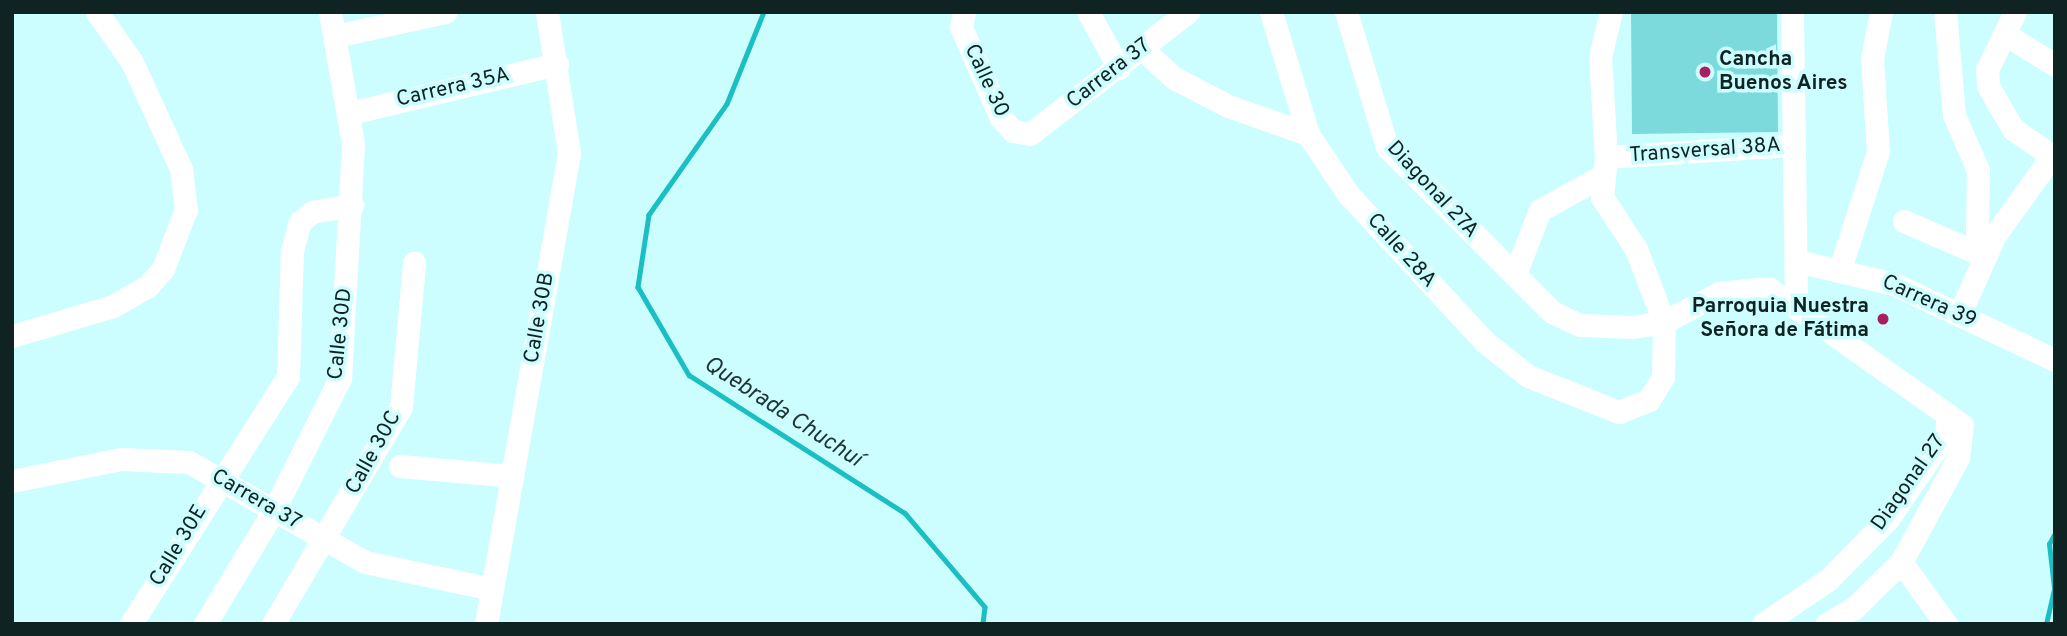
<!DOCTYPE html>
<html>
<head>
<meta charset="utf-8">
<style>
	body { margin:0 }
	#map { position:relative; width:2067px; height:636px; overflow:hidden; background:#cdfeff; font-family:Overpass,sans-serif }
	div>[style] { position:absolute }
	.green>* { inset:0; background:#7ddadc }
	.stream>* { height:4.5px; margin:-2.25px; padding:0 2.25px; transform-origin:2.25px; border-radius:2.25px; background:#1abfc3 }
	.minor>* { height:23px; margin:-11.5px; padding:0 11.5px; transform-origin:11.5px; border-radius:11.5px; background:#fff }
	.dots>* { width:19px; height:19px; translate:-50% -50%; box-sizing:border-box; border:4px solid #cdfeff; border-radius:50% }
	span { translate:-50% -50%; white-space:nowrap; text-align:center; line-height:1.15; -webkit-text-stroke:7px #cdfeff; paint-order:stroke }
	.poi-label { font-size:21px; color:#102323; font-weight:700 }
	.left { translate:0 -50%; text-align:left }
	.right { translate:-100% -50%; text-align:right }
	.street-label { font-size:21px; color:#102323 }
	.water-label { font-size:23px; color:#1d3536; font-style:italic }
	.frame { position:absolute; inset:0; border:14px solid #102323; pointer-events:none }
</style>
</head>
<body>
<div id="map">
	<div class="green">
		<i style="clip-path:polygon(1631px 12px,1777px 12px,1778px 132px,1632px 134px)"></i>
	</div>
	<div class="stream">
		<i style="left:764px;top:12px;width:99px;rotate:111.9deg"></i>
		<i style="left:727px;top:104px;width:136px;rotate:125.1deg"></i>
		<i style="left:649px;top:215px;width:73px;rotate:98.7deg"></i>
		<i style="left:638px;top:287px;width:102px;rotate:59.9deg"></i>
		<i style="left:689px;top:375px;width:256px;rotate:32.6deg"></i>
		<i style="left:905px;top:513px;width:123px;rotate:49.6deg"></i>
		<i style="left:985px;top:607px;width:17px;rotate:97deg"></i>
		<i style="left:2046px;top:624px;width:37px;rotate:-77deg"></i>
		<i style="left:2054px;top:588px;width:44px;rotate:-96.5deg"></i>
		<i style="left:2049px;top:544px;width:13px;rotate:-61deg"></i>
	</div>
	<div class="minor">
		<i style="left:964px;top:12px;width:15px;rotate:101deg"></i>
		<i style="left:961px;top:27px;width:99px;rotate:66.3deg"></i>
		<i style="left:1001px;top:118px;width:18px;rotate:47deg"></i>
		<i style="left:1013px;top:131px;width:17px;rotate:10deg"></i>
		<i style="left:1030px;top:134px;width:200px;rotate:-37.7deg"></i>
		<i style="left:1088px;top:12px;width:64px;rotate:61deg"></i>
		<i style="left:1271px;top:12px;width:127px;rotate:73.1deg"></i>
		<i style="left:1308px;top:134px;width:72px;rotate:56.3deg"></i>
		<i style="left:1348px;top:194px;width:202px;rotate:47.2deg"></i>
		<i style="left:1485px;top:342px;width:55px;rotate:38.3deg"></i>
		<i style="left:1528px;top:376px;width:98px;rotate:21.6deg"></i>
		<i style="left:1619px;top:412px;width:32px;rotate:-22deg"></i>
		<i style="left:1649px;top:400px;width:27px;rotate:-59deg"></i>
		<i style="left:1663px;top:377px;width:55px;rotate:-89deg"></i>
		<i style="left:1664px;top:322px;width:78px;rotate:-111deg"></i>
		<i style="left:1636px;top:249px;width:62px;rotate:-123.2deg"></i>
		<i style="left:1602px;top:197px;width:40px;rotate:-84.3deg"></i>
		<i style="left:1606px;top:157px;width:187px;rotate:-3.7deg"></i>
		<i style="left:1346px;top:12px;width:141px;rotate:73.1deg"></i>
		<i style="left:1387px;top:147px;width:233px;rotate:45deg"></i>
		<i style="left:1552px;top:312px;width:31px;rotate:25deg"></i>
		<i style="left:1580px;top:325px;width:53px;rotate:2.2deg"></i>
		<i style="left:1633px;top:327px;width:31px;rotate:-9deg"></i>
		<i style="left:1664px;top:322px;width:62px;rotate:-27.8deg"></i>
		<i style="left:1719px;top:293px;width:49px;rotate:-5.8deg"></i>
		<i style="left:1768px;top:288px;width:237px;rotate:35.2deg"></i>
		<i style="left:1962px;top:425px;width:33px;rotate:97deg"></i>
		<i style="left:1958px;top:458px;width:119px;rotate:118.7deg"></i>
		<i style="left:1901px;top:562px;width:66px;rotate:135.6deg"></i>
		<i style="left:1854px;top:608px;width:32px;rotate:150deg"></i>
		<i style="left:1792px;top:12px;width:289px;rotate:89.2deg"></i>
		<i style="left:1945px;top:12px;width:103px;rotate:85deg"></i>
		<i style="left:1954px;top:115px;width:60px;rotate:66.4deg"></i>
		<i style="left:1978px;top:170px;width:62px;rotate:90.9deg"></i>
		<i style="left:1977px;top:232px;width:21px;rotate:65deg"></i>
		<i style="left:2015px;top:12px;width:64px;rotate:115.8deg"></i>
		<i style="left:1987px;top:70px;width:16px;rotate:86deg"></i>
		<i style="left:1988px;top:86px;width:50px;rotate:59.8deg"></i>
		<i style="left:2013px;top:129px;width:51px;rotate:34.6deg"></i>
		<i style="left:2005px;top:34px;width:59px;rotate:31.8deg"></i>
		<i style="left:335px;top:36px;width:113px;rotate:-12.3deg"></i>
		<i style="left:1141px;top:48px;width:45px;rotate:42.3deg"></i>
		<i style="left:1174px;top:78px;width:61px;rotate:27.4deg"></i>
		<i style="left:1228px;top:106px;width:85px;rotate:19.3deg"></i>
		<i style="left:350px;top:113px;width:213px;rotate:-13.3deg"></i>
		<i style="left:1606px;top:157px;width:100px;rotate:-93.4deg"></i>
		<i style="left:1600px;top:57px;width:46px;rotate:-76.3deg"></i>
		<i style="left:1904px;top:221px;width:87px;rotate:23.6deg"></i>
		<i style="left:1797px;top:261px;width:100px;rotate:13.3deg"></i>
		<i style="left:1894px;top:284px;width:178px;rotate:25.3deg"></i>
		<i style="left:1840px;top:269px;width:124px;rotate:-72.1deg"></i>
		<i style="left:1878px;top:151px;width:92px;rotate:-93.7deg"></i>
		<i style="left:1872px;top:59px;width:48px;rotate:-79.2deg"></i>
		<i style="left:1515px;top:274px;width:69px;rotate:-68.7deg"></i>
		<i style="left:1540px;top:210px;width:68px;rotate:-28.8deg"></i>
		<i style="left:1959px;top:315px;width:88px;rotate:-65.8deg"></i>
		<i style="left:1995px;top:235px;width:96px;rotate:-54.3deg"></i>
		<i style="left:12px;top:336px;width:105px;rotate:-16.5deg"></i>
		<i style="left:113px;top:306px;width:40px;rotate:-29.7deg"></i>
		<i style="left:148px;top:286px;width:23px;rotate:-49deg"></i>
		<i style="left:163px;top:269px;width:64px;rotate:-69deg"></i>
		<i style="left:186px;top:209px;width:40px;rotate:-97.1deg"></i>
		<i style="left:181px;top:169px;width:118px;rotate:-114.6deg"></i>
		<i style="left:132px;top:62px;width:61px;rotate:-125deg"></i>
		<i style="left:400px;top:466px;width:111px;rotate:5.1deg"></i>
		<i style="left:12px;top:481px;width:111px;rotate:-11.4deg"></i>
		<i style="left:121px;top:459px;width:68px;rotate:2.5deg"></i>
		<i style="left:189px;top:462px;width:202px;rotate:29.6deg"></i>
		<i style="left:365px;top:562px;width:130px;rotate:12deg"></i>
		<i style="left:1901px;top:562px;width:77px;rotate:54deg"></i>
		<i style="left:131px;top:624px;width:293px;rotate:-57.6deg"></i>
		<i style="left:288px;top:377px;width:126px;rotate:-88.2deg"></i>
		<i style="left:292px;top:251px;width:30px;rotate:-75deg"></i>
		<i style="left:300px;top:222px;width:16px;rotate:-40deg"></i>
		<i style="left:312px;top:212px;width:41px;rotate:-9.9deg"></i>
		<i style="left:205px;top:624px;width:133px;rotate:-58.8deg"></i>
		<i style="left:274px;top:510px;width:148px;rotate:-63.4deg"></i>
		<i style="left:340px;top:378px;width:234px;rotate:-86.8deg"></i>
		<i style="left:353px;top:144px;width:134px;rotate:-99.9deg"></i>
		<i style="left:273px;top:624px;width:252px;rotate:-59.5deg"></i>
		<i style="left:401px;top:407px;width:145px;rotate:-84.8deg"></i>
		<i style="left:486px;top:624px;width:478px;rotate:-80deg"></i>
		<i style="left:569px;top:153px;width:143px;rotate:-98.9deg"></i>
		<i style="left:1763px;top:624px;width:80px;rotate:-34.3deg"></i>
		<i style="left:1829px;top:579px;width:84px;rotate:-45.5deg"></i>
		<i style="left:1888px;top:519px;width:103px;rotate:-55.7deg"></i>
		<i style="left:1946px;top:434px;width:18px;rotate:-84deg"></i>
	</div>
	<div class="dots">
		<i style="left:1705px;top:72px;background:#a71e63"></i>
		<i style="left:1883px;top:319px;background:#a71e63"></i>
	</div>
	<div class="poi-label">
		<span class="left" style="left:1719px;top:72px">Cancha<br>Buenos Aires</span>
		<span class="right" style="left:1869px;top:319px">Parroquia Nuestra<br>Señora de Fátima</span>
	</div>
	<div class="street-label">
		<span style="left:1109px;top:74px;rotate:-38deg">Carrera 37</span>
		<span style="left:986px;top:81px;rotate:65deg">Calle 30</span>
		<span style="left:453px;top:88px;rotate:-13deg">Carrera 35A</span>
		<span style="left:1705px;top:151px;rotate:-4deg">Transversal 38A</span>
		<span style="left:1432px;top:190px;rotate:47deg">Diagonal 27A</span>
		<span style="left:1401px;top:251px;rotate:48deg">Calle 28A</span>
		<span style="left:1929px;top:302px;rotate:24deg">Carrera 39</span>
		<span style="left:540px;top:318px;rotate:-80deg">Calle 30B</span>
		<span style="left:341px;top:334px;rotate:-84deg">Calle 30D</span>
		<span style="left:374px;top:453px;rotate:-61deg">Calle 30C</span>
		<span style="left:1909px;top:483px;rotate:-55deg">Diagonal 27</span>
		<span style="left:256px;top:500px;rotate:30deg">Carrera 37</span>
		<span style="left:179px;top:546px;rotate:-59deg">Calle 30E</span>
	</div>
	<div class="water-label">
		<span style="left:782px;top:413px;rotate:33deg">Quebrada Chuchuí</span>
	</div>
	<div class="frame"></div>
</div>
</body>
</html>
